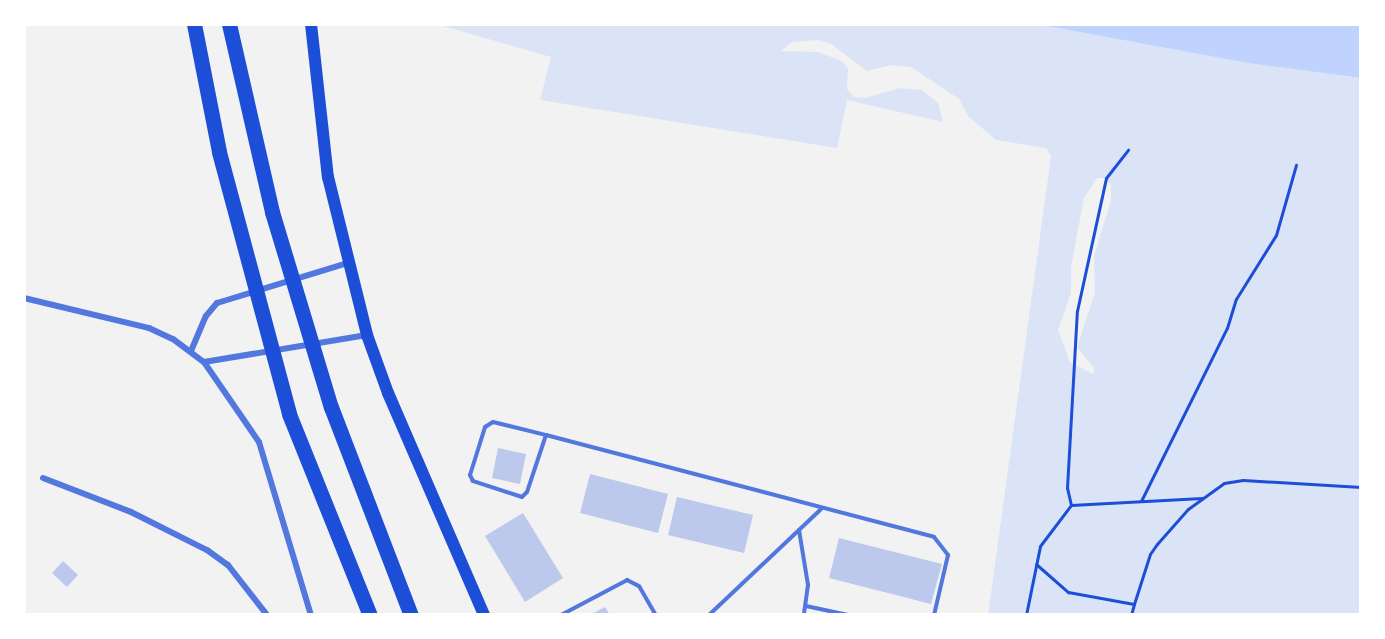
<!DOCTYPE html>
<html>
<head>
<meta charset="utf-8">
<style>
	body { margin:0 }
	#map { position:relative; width:1385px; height:639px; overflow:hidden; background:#f2f2f2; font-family:Helvetica,sans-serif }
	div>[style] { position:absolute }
	.green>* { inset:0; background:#dbe4f7 }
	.water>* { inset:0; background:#bfd3fe }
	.building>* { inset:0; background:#bdc9ec }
	.path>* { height:3px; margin:-1.5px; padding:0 1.5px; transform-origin:1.5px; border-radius:1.5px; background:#1d4ed8 }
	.service>* { height:4px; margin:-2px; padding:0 2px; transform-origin:2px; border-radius:2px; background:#5277de }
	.minor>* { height:6px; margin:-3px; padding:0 3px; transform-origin:3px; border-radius:3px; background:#5277de }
	.primary>* { height:12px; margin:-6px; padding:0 6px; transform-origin:6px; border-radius:6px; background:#1d4ed8 }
	.motorway>* { height:15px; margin:-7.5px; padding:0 7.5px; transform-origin:7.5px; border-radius:7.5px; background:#1d4ed8 }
	span { translate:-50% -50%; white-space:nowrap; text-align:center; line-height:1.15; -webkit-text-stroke:4.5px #fff; paint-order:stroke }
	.frame { position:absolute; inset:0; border:26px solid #fff; pointer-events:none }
</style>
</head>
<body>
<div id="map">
	<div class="green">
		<i style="clip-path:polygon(evenodd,436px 24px,1036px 24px,1248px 63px,1361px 78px,1361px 615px,988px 615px,1051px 156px,1046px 148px,996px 140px,968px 116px,959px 99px,911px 67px,892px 65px,867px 71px,831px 44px,818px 40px,792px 42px,781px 51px,818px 52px,842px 61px,848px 69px,847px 89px,854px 97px,865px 98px,900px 88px,922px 90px,938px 103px,943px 122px,847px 100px,837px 148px,540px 100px,551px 57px,436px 24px,1097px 178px,1105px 178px,1111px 185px,1111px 200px,1094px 256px,1095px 293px,1077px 347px,1094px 368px,1093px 374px,1070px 362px,1058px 330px,1071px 293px,1071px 267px,1084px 198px,1097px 178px)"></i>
	</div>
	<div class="water">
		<i style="clip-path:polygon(1036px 24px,1361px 24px,1361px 78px,1248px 63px)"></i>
	</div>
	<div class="building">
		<i style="clip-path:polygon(498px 448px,526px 454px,520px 484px,492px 478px)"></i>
		<i style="clip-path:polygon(590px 474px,668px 494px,658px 533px,580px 513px)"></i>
		<i style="clip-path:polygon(677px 497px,753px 515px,744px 553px,668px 535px)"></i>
		<i style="clip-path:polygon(523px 513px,563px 578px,525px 602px,485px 536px)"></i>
		<i style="clip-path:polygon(839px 538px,942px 564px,931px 604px,829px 578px)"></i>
		<i style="clip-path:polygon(63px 561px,78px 575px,67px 587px,52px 573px)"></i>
		<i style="clip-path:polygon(605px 607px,610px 615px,590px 615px)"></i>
	</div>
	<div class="path">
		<i style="left:1141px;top:501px;width:193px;rotate:-63.6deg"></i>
		<i style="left:1227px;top:328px;width:30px;rotate:-73deg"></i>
		<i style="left:1236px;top:299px;width:75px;rotate:-58deg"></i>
		<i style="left:1276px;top:235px;width:73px;rotate:-74.1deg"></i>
		<i style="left:1071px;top:505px;width:17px;rotate:-103deg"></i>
		<i style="left:1067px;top:488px;width:177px;rotate:-86.8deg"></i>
		<i style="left:1077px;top:311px;width:136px;rotate:-77.7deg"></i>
		<i style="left:1106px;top:178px;width:36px;rotate:-52deg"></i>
		<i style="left:1036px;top:564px;width:43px;rotate:41.2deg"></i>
		<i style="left:1068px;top:592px;width:67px;rotate:10.3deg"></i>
		<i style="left:1134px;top:604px;width:11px;rotate:105deg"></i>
		<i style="left:1134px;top:604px;width:52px;rotate:-72.3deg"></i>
		<i style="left:1150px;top:554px;width:12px;rotate:-55deg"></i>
		<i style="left:1157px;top:544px;width:47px;rotate:-48.5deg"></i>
		<i style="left:1188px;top:509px;width:44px;rotate:-35.8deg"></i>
		<i style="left:1224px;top:483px;width:19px;rotate:-9deg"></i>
		<i style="left:1243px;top:480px;width:118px;rotate:3.4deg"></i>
		<i style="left:1026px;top:615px;width:70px;rotate:-78.5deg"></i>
		<i style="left:1040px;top:546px;width:51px;rotate:-52.9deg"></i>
		<i style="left:1071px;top:505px;width:131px;rotate:-3.1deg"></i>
	</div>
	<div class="service">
		<i style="left:546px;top:435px;width:60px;rotate:108.4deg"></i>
		<i style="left:527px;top:492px;width:7px;rotate:135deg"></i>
		<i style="left:522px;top:497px;width:52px;rotate:-161.9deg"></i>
		<i style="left:473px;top:481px;width:7px;rotate:-117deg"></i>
		<i style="left:470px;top:475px;width:50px;rotate:-72.6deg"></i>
		<i style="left:485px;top:427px;width:9px;rotate:-32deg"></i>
		<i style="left:493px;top:422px;width:55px;rotate:13.8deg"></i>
		<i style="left:546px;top:435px;width:401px;rotate:14.7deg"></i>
		<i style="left:934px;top:537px;width:23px;rotate:52deg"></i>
		<i style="left:948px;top:555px;width:62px;rotate:103.1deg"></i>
		<i style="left:799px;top:530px;width:56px;rotate:80.7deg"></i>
		<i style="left:808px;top:585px;width:30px;rotate:98deg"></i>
		<i style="left:806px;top:606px;width:43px;rotate:12.1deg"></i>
		<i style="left:561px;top:615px;width:75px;rotate:-27.9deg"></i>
		<i style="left:627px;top:580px;width:13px;rotate:27deg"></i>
		<i style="left:639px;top:586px;width:34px;rotate:60deg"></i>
		<i style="left:709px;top:615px;width:154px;rotate:-43.4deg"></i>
	</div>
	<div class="minor">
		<i style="left:24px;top:298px;width:129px;rotate:13.5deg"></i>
		<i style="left:149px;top:328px;width:26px;rotate:25deg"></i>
		<i style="left:173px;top:339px;width:39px;rotate:37deg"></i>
		<i style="left:204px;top:362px;width:97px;rotate:55.5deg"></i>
		<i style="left:259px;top:442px;width:181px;rotate:73.3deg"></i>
		<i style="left:191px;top:351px;width:38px;rotate:-67deg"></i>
		<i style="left:206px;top:316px;width:17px;rotate:-50deg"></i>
		<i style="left:217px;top:303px;width:137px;rotate:-17deg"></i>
		<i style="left:204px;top:362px;width:165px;rotate:-9.4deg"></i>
		<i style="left:43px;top:478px;width:94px;rotate:21.1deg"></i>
		<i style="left:131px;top:512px;width:85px;rotate:26.6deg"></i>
		<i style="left:207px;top:550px;width:26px;rotate:36deg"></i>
		<i style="left:228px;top:565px;width:63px;rotate:52deg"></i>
	</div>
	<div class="primary">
		<i style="left:311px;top:24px;width:154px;rotate:83.7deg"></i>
		<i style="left:328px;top:177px;width:163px;rotate:76.1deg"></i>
		<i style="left:367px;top:335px;width:62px;rotate:70.1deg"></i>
		<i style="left:388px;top:393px;width:242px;rotate:66.6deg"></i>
	</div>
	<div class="motorway">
		<i style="left:194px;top:24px;width:130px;rotate:78.9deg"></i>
		<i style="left:219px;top:152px;width:271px;rotate:75deg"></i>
		<i style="left:289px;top:414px;width:217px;rotate:68.1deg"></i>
		<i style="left:229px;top:24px;width:193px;rotate:77.1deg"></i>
		<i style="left:272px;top:212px;width:204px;rotate:73.2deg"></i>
		<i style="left:331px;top:407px;width:223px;rotate:69deg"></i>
	</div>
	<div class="frame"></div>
</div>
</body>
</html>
